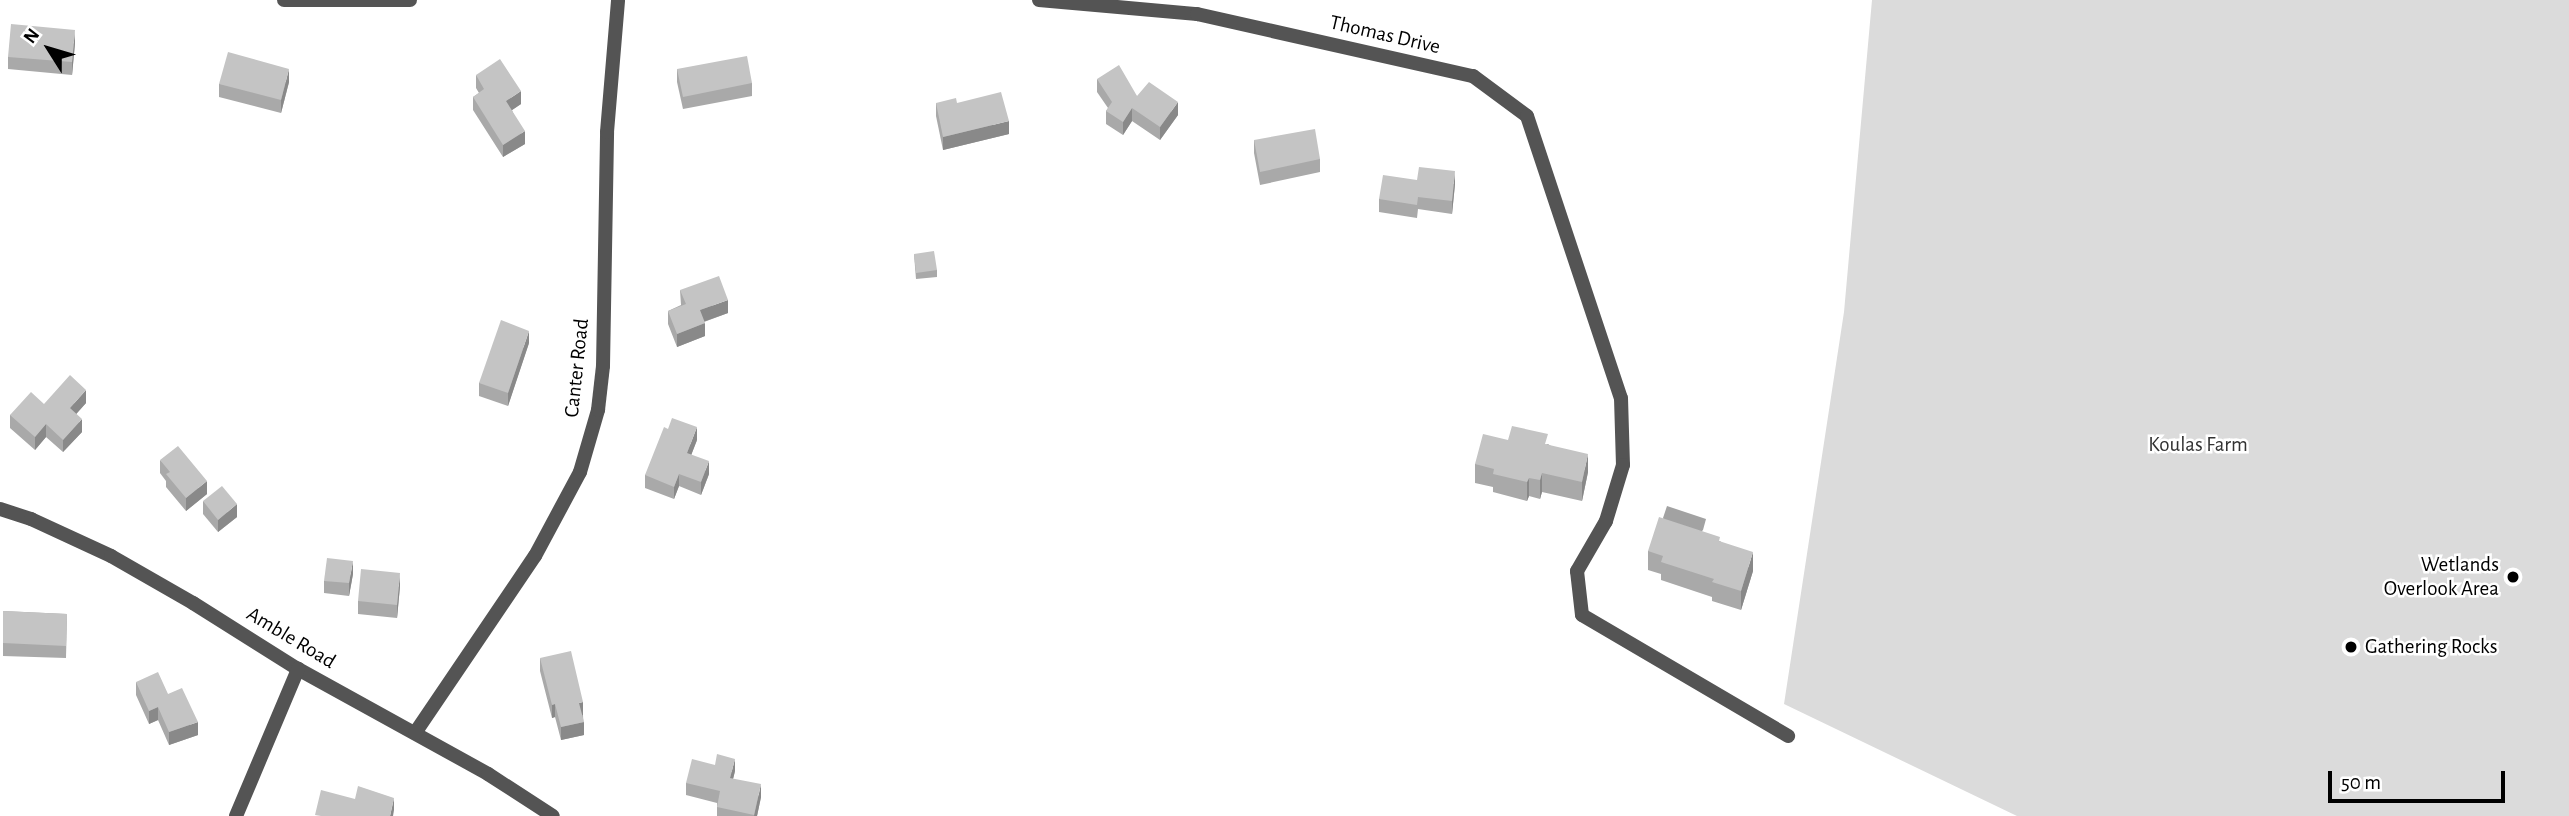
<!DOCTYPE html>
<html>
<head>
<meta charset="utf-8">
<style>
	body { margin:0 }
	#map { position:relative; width:2569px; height:816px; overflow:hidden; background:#fff; font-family:"Alegreya Sans",sans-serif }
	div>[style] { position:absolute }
	.green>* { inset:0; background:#dbdbdb }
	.water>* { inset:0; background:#a2a2a2 }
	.service>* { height:14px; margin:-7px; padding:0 7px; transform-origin:7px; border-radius:7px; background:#545454 }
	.minor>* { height:14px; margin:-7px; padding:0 7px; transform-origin:7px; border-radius:7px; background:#545454 }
	.wall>* { inset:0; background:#a9a9a9 }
	.shaded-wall>* { inset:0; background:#898989 }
	.building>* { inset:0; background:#c4c4c4 }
	.dots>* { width:19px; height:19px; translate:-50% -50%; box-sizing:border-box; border:4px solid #fff; border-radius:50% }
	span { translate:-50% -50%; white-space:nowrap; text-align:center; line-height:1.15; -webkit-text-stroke:5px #fff; paint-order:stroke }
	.street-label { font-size:21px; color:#000 }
	.park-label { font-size:21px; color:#323232 }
	.poi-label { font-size:21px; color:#000 }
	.right { translate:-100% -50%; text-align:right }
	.left { translate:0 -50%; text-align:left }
	.north { position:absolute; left:14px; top:14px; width:70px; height:70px; -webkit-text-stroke:5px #fff; paint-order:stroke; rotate:307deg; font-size:19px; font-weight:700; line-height:28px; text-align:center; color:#000 }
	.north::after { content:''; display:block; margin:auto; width:24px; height:32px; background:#000; clip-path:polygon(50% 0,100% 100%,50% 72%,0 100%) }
	.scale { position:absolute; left:2328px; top:771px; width:177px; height:32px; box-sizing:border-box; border:4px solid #000; border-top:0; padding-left:9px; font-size:21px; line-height:24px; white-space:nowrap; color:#000; -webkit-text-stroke:5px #fff; paint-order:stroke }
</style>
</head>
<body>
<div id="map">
	<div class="green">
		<i style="clip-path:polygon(1872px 0,2569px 0,2569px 816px,2017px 816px,1784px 704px,1844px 312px)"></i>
	</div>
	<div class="water">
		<i style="clip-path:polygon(1667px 506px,1706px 519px,1703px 530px,1695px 538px,1667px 529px,1663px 518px)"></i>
	</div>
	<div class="service">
		<i style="left:1473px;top:76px;width:67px;rotate:36.5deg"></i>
		<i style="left:1527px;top:116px;width:297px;rotate:71.6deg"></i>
		<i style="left:1621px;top:398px;width:67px;rotate:88.3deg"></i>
		<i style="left:1623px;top:465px;width:59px;rotate:106.9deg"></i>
		<i style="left:1606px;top:521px;width:58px;rotate:120.1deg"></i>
		<i style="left:1577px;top:571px;width:44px;rotate:83.5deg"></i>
		<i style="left:1582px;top:615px;width:239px;rotate:30.4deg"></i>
	</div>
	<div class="minor">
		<i style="left:284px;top:0;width:126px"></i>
		<i style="left:1039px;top:0;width:159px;rotate:5.1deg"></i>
		<i style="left:1197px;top:14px;width:283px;rotate:12.7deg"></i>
		<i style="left:0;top:509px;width:33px;rotate:18deg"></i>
		<i style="left:31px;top:519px;width:88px;rotate:24.8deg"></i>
		<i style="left:111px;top:556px;width:95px;rotate:29.8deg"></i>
		<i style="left:193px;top:603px;width:124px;rotate:32.2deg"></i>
		<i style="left:298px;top:669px;width:217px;rotate:28.9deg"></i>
		<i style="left:488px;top:774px;width:77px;rotate:32.9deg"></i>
		<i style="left:415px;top:733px;width:214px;rotate:-55.9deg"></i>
		<i style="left:535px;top:556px;width:95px;rotate:-61.8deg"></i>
		<i style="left:580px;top:472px;width:65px;rotate:-73.8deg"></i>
		<i style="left:598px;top:410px;width:44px;rotate:-83.5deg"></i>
		<i style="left:603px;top:366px;width:234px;rotate:-89deg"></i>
		<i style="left:607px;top:132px;width:132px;rotate:-85.2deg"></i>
		<i style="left:236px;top:816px;width:160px;rotate:-67.1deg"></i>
	</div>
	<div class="wall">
		<i style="clip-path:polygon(75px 43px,72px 75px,8px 69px,8px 57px)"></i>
		<i style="clip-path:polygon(677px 69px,752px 83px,752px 96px,683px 109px,677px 82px)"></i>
		<i style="clip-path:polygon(476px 75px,521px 104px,512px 110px,525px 144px,503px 157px,473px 110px,473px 97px,479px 93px,476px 88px)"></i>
		<i style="clip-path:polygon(1097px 79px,1137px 96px,1178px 115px,1160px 140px,1132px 121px,1123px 135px,1106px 124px,1106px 111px,1108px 108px,1097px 92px)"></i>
		<i style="clip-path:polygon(289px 82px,281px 113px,219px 97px,219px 84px)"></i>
		<i style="clip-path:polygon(936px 103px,957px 103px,1009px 134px,943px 150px,936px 116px)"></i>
		<i style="clip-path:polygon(1254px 140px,1320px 159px,1320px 172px,1260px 185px,1254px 153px)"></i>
		<i style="clip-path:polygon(1417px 180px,1455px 184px,1452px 214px,1418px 209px,1417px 218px,1379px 212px,1379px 199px)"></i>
		<i style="clip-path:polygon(914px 254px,937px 270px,937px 277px,916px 279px)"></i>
		<i style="clip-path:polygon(680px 290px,728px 313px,704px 322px,705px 336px,677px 347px,668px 324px,668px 311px,681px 305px)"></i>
		<i style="clip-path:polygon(529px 343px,508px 406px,479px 396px,479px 383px)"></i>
		<i style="clip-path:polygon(86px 403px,76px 414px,82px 432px,63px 452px,46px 437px,35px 450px,10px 428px,10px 415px,44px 404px)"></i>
		<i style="clip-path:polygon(697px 440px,691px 455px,709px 474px,701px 495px,679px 486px,674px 499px,645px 488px,645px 475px)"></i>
		<i style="clip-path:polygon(1548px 444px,1588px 472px,1582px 501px,1542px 492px,1540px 499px,1529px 496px,1527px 501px,1493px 492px,1493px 487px,1475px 483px,1475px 464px)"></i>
		<i style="clip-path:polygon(160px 460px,207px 494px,186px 511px,166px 487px,166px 481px,160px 473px)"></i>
		<i style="clip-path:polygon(203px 501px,237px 517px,218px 532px,203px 514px)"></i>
		<i style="clip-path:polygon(1720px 541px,1753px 571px,1741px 610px,1712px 601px,1712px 597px,1661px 580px,1661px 574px,1648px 570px,1648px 551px)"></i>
		<i style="clip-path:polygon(353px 574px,349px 596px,324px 593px,324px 581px)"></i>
		<i style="clip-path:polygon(400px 586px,397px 618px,358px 614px,358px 601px)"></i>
		<i style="clip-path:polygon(3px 611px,67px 614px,66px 658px,3px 656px)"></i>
		<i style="clip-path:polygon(540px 658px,583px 715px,584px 735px,561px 740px,555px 717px,552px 718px,540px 671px)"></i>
		<i style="clip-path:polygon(136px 682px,168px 694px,198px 735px,169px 745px,158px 720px,149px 724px,136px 695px)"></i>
		<i style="clip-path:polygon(735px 771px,733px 779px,761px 797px,757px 816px,717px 816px,717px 803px,686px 795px,686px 783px)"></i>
	</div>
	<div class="shaded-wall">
		<i style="clip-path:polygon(75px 30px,75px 43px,72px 75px,72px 62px)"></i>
		<i style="clip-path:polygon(289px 69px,289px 82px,281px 113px,281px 100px)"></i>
		<i style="clip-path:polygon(521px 91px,521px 104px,506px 114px,506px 101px)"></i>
		<i style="clip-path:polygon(1178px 102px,1178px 115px,1160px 140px,1160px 127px)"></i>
		<i style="clip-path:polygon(1132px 108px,1132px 121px,1123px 135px,1123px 122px)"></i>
		<i style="clip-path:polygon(1009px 121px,1009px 134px,943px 150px,943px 137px)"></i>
		<i style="clip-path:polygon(525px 131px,525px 144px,503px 157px,503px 145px)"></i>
		<i style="clip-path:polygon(1455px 171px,1455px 184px,1452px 214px,1452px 201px)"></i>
		<i style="clip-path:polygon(728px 300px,728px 313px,700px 323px,700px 310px)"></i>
		<i style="clip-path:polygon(705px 323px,705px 336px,677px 347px,677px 334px)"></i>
		<i style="clip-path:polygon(529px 331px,529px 343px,508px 406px,508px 393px)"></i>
		<i style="clip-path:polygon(86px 390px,86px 403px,70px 421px,70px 408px)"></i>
		<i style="clip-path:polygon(82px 419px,82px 432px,63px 452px,63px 440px)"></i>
		<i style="clip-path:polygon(46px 424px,46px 437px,35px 450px,35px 437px)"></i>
		<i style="clip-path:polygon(697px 427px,697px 440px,687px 466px,687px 453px)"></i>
		<i style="clip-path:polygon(1588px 454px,1588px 472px,1582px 501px,1582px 482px)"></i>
		<i style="clip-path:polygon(709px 461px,709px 474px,701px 495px,701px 482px)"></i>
		<i style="clip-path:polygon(1542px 473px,1542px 492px,1540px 499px,1540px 480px)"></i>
		<i style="clip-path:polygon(679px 474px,679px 486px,674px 499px,674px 487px)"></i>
		<i style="clip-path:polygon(1529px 478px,1529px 496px,1527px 501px,1527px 482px)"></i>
		<i style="clip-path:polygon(207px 481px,207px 494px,186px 511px,186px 498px)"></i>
		<i style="clip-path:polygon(237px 504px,237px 517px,218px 532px,218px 520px)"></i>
		<i style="clip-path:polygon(1753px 552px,1753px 571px,1741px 610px,1741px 591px)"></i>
		<i style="clip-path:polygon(353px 561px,353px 574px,349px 596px,349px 583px)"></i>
		<i style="clip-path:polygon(400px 573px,400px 586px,397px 618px,397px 605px)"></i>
		<i style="clip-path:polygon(583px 702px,583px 715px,579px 716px,579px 703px)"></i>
		<i style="clip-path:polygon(555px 704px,555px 717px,552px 718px,552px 705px)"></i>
		<i style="clip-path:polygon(158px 707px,158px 720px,149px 724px,149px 711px)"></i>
		<i style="clip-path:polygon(198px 722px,198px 735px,169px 745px,169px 732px)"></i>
		<i style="clip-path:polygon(584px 722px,584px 735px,561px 740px,561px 727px)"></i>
		<i style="clip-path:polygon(735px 759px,735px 771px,730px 791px,730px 778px)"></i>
		<i style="clip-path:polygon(761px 784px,761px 797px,757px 816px,754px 816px)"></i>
		<i style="clip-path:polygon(394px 798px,394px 810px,393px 816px,390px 816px)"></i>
	</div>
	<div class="building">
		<i style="clip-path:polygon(11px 24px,75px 30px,72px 62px,8px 57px)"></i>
		<i style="clip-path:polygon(228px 52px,289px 69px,281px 100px,219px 84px)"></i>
		<i style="clip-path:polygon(747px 56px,752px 83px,683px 97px,677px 69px)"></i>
		<i style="clip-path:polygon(500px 59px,521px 91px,506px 101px,525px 131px,503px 145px,473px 97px,484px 89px,476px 75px)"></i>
		<i style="clip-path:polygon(1119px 65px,1137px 96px,1149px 82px,1178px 102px,1160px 127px,1132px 108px,1123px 122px,1106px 111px,1112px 102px,1097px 79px)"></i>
		<i style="clip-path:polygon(1001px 92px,1009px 121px,943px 137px,936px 103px,956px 98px,957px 103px)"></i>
		<i style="clip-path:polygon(1315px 129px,1320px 159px,1260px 172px,1254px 140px)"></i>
		<i style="clip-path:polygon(1419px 167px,1455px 171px,1452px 201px,1418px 197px,1417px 205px,1379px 199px,1383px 175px,1417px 180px)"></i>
		<i style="clip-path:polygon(934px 251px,937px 270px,916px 273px,914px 254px)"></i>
		<i style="clip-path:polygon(719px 276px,728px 300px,700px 310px,705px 323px,677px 334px,668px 311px,686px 304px,680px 290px)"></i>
		<i style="clip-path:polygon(501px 320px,529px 331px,508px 393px,479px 383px)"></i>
		<i style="clip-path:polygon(70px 375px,86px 390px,70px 408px,82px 419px,63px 440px,46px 424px,35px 437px,10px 415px,31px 392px,44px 404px)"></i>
		<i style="clip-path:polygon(672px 418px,697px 427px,687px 453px,709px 461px,701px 482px,679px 474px,674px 487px,645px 475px,664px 427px,668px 429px)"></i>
		<i style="clip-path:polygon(1512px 426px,1548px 434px,1545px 444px,1588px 454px,1582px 482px,1542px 473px,1540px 480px,1529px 478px,1527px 482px,1493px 474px,1494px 469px,1475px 464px,1483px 434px,1508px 440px)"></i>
		<i style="clip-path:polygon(178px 446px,207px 481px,186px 498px,166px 474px,170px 472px,160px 460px)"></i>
		<i style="clip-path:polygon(222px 486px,237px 504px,218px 520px,203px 501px)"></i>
		<i style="clip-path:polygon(1659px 517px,1720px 537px,1719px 541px,1753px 552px,1741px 591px,1712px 582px,1714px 579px,1661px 562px,1663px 556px,1648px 551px)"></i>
		<i style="clip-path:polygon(327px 558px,353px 561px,349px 583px,324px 581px)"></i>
		<i style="clip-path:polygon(361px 569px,400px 573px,397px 605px,358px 601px)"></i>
		<i style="clip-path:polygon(3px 611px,67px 614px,66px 646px,3px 643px)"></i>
		<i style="clip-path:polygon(571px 651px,583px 702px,579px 703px,584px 722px,561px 727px,555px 704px,552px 705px,540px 658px)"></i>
		<i style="clip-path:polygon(158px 672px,168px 694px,182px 688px,198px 722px,169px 732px,158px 707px,149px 711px,136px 682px)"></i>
		<i style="clip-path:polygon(717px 754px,735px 759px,730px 778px,761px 784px,754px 815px,717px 807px,720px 791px,686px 783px,692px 759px,715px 765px)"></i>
		<i style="clip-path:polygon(358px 786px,394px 798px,390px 816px,321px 816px,315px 815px,321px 790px,355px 799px)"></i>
	</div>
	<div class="dots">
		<i style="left:2513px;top:577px;background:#000"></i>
		<i style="left:2351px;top:647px;background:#000"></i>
	</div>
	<div class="street-label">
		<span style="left:1385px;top:35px;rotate:13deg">Thomas Drive</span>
		<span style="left:577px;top:368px;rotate:-84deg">Canter Road</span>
		<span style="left:291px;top:638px;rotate:31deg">Amble Road</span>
	</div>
	<div class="park-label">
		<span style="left:2198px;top:445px">Koulas Farm</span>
	</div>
	<div class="poi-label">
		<span class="right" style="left:2499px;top:577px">Wetlands<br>Overlook Area</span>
		<span class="left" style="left:2365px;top:647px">Gathering Rocks</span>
	</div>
	<div class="north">N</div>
	<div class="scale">50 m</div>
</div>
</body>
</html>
